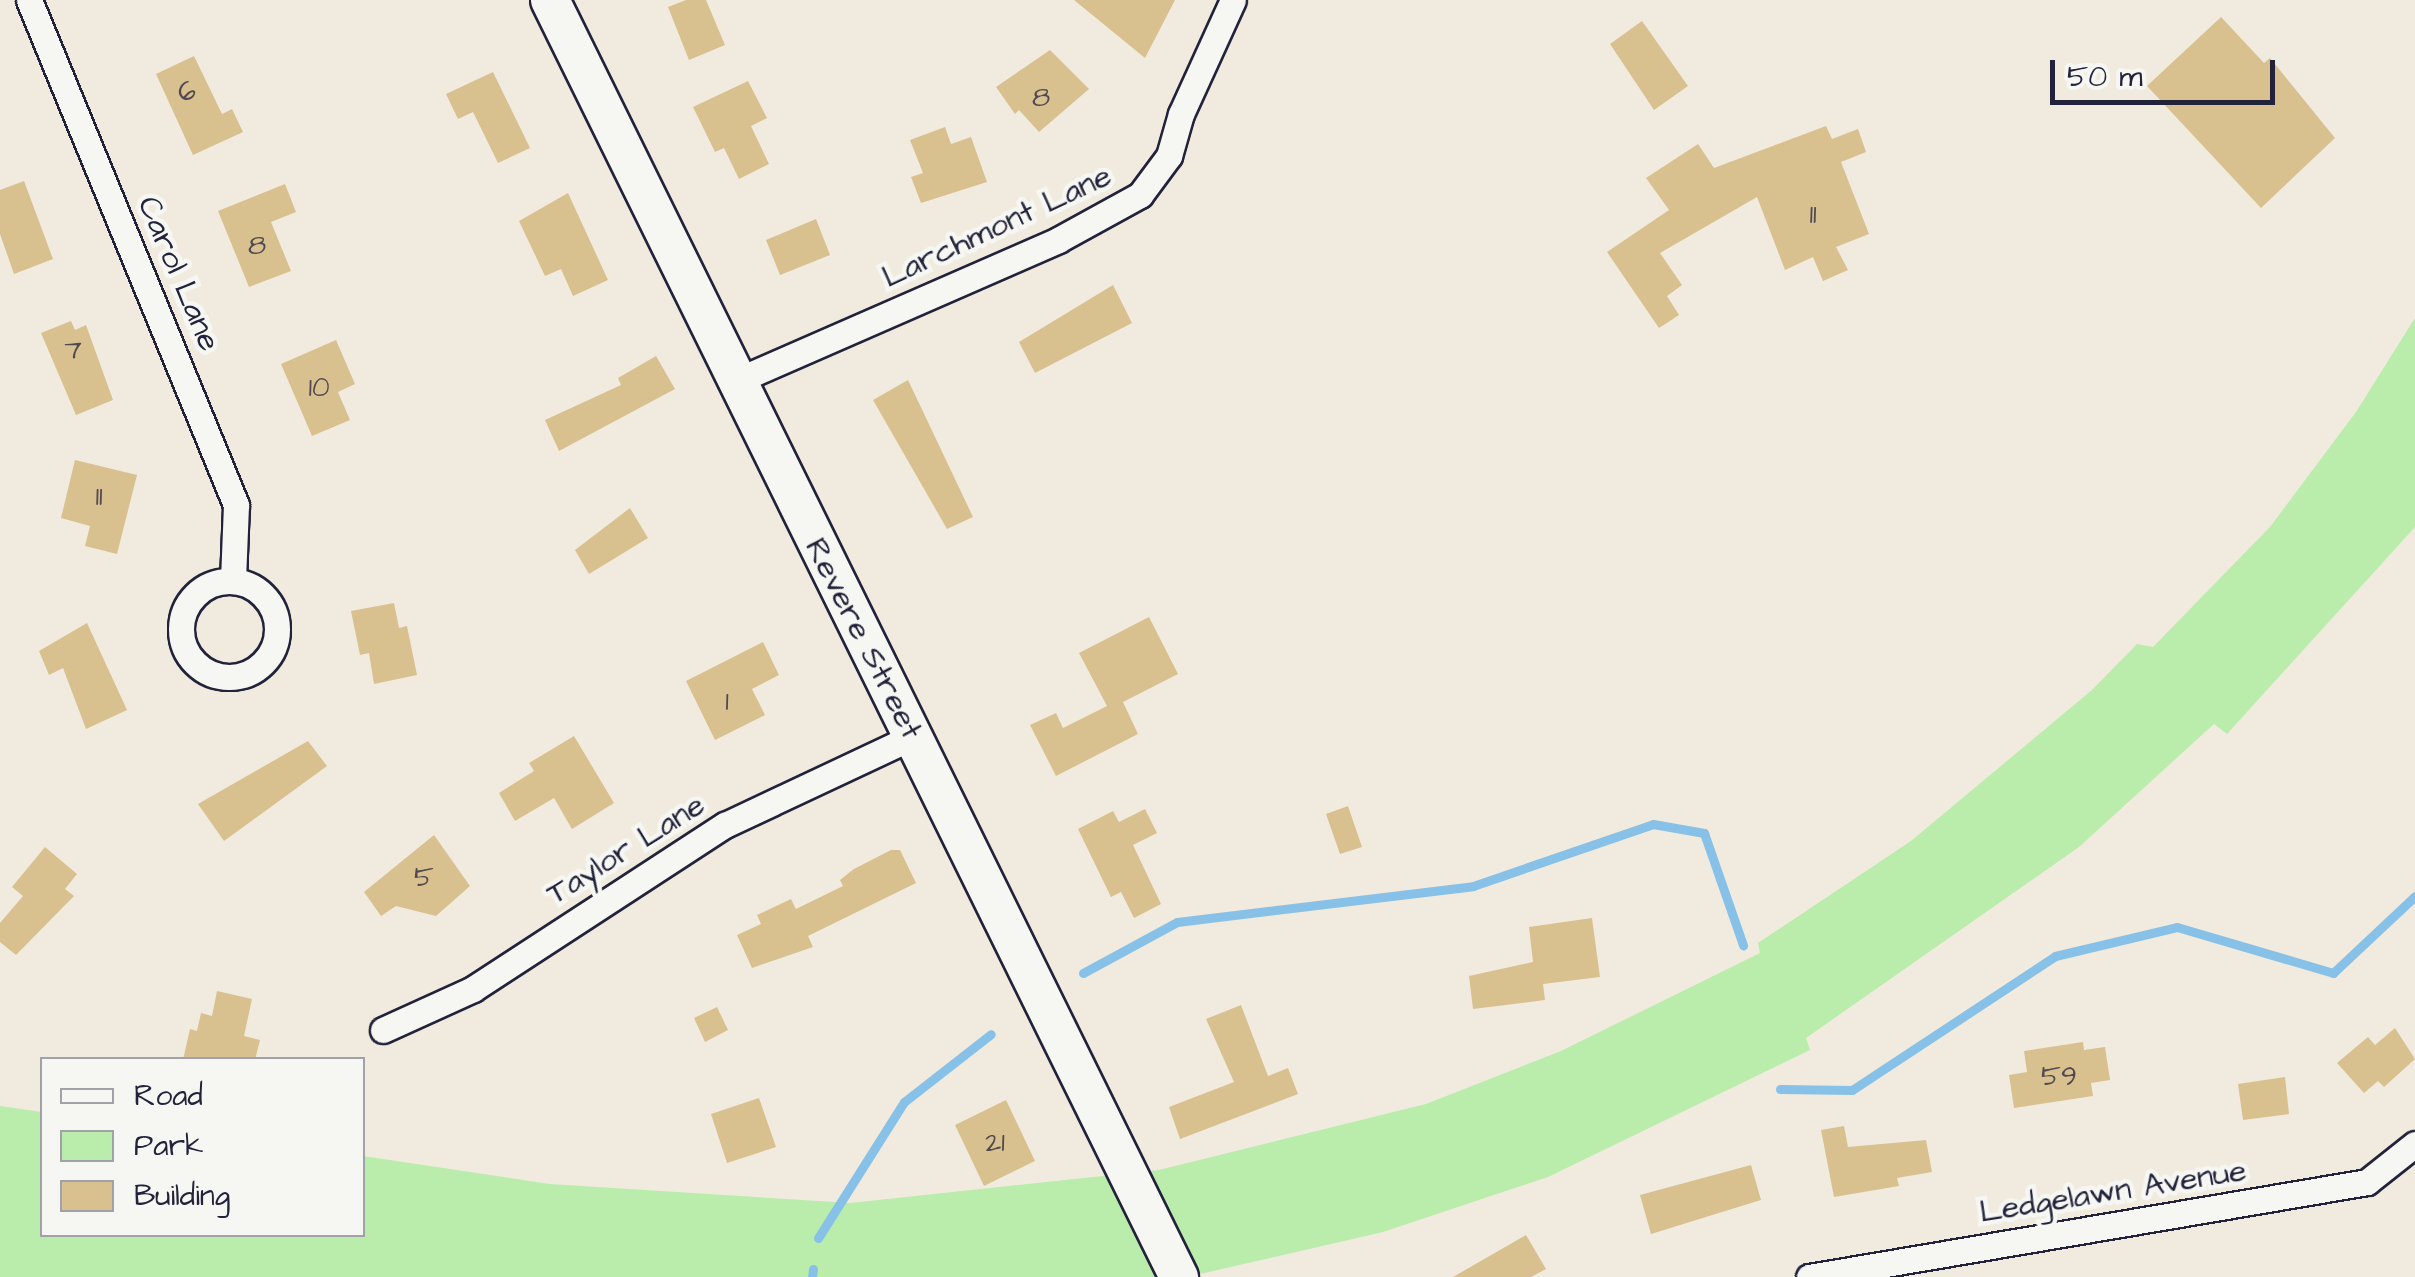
<!DOCTYPE html>
<html>
<head>
<meta charset="utf-8">
<style>
	body { margin:0 }
	#map { position:relative; width:2415px; height:1277px; overflow:hidden; background:#f0ebde; font-family:"Architects Daughter",sans-serif }
	div>[style] { position:absolute }
	.green>* { inset:0; background:#baecab }
	.stream>* { height:9px; margin:-4.5px; padding:0 4.5px; transform-origin:4.5px; border-radius:4.5px; background:#88c1e7 }
	.building>* { inset:0; background:#d9c08f }
	.roads { filter:drop-shadow(2px 0 #22223b) drop-shadow(-2px 0 #22223b) drop-shadow(0 2px #22223b) drop-shadow(0 -2px #22223b) }
	.street>* { height:25px; margin:-12.5px; padding:0 12.5px; transform-origin:12.5px; border-radius:12.5px; background:#f6f6f2 }
	.street>.ring { margin:-12.5px; padding:0; box-sizing:content-box; background:none; border:25px solid #f6f6f2; border-radius:50% }
	.secondary>* { height:38px; margin:-19px; padding:0 19px; transform-origin:19px; border-radius:19px; background:#f6f6f2 }
	span { translate:-50% -50%; white-space:nowrap; text-align:center; line-height:1.15; -webkit-text-stroke:9px #f6f6f2; paint-order:stroke }
	.number-label { font-size:28px; color:#504a50 }
	.number-label span { -webkit-text-stroke-width:0 }
	.street-label { font-size:32px; color:#22223b }
	.legend { position:absolute; left:40px; top:1057px; width:325px; height:180px; box-sizing:border-box; background:#f6f6f2; border:2px solid #a1a1a9; margin:0; padding:12px 18px; list-style:none; font-size:30px; color:#22223b }
	.legend li { display:flex; align-items:center; gap:20px; height:50px }
	.legend b { width:50px; border:2px solid #a1a1a9 }
	.scale { position:absolute; left:2050px; top:60px; width:225px; height:45px; box-sizing:border-box; border:5px solid #22223b; border-top:0; padding-left:12px; font-size:30px; line-height:35px; white-space:nowrap; color:#22223b; -webkit-text-stroke:8px #f6f6f2; paint-order:stroke }
</style>
</head>
<body>
<div id="map">
	<div class="green">
		<i style="clip-path:polygon(2415px 318px,2415px 527px,2227px 734px,2214px 724px,2079px 847px,1806px 1038px,1810px 1050px,1548px 1177px,1383px 1232px,1187px 1277px,0 1277px,0 1106px,42px 1112px,42px 1234px,362px 1234px,363px 1156px,550px 1184px,850px 1203px,1159px 1170px,1426px 1104px,1561px 1051px,1760px 953px,1758px 943px,1911px 841px,2092px 690px,2137px 644px,2153px 647px,2270px 527px,2356px 412px)"></i>
	</div>
	<div class="stream">
		<i style="left:1083px;top:973px;width:107px;rotate:-28.5deg"></i>
		<i style="left:1177px;top:922px;width:298px;rotate:-6.9deg"></i>
		<i style="left:1473px;top:886px;width:190px;rotate:-19deg"></i>
		<i style="left:1653px;top:824px;width:52px;rotate:10deg"></i>
		<i style="left:1704px;top:833px;width:119px;rotate:70.8deg"></i>
		<i style="left:1780px;top:1089px;width:72px;rotate:0.8deg"></i>
		<i style="left:1852px;top:1090px;width:243px;rotate:-33.4deg"></i>
		<i style="left:2055px;top:956px;width:125px;rotate:-13.4deg"></i>
		<i style="left:2177px;top:927px;width:163px;rotate:16.4deg"></i>
		<i style="left:2333px;top:973px;width:112px;rotate:-43.2deg"></i>
		<i style="left:818px;top:1238px;width:161px;rotate:-57.7deg"></i>
		<i style="left:904px;top:1102px;width:110px;rotate:-38deg"></i>
		<i style="left:812px;top:1277px;width:8px;rotate:-83deg"></i>
	</div>
	<div class="building">
		<i style="clip-path:polygon(686px 0,706px 0,725px 45px,689px 60px,668px 7px)"></i>
		<i style="clip-path:polygon(1074px 0,1175px 0,1145px 58px)"></i>
		<i style="clip-path:polygon(2221px 17px,2264px 63px,2270px 58px,2335px 138px,2261px 208px,2147px 86px)"></i>
		<i style="clip-path:polygon(1642px 21px,1688px 86px,1654px 110px,1610px 44px)"></i>
		<i style="clip-path:polygon(1050px 50px,1089px 89px,1039px 132px,1019px 110px,1015px 114px,996px 87px)"></i>
		<i style="clip-path:polygon(194px 56px,222px 114px,232px 109px,243px 132px,193px 155px,156px 74px)"></i>
		<i style="clip-path:polygon(493px 72px,530px 148px,498px 163px,473px 112px,458px 119px,446px 94px)"></i>
		<i style="clip-path:polygon(748px 81px,767px 118px,751px 126px,769px 164px,739px 179px,724px 148px,715px 152px,693px 107px)"></i>
		<i style="clip-path:polygon(1826px 126px,1832px 139px,1858px 129px,1866px 152px,1841px 162px,1869px 234px,1836px 247px,1848px 270px,1823px 281px,1813px 257px,1785px 270px,1757px 197px,1660px 253px,1682px 285px,1667px 296px,1679px 315px,1659px 328px,1607px 252px,1669px 210px,1646px 178px,1698px 144px,1714px 168px)"></i>
		<i style="clip-path:polygon(945px 127px,951px 144px,971px 137px,987px 182px,921px 203px,911px 177px,923px 173px,910px 140px)"></i>
		<i style="clip-path:polygon(24px 181px,53px 259px,14px 274px,0 234px,0 190px)"></i>
		<i style="clip-path:polygon(285px 184px,296px 212px,271px 222px,291px 271px,249px 287px,218px 211px)"></i>
		<i style="clip-path:polygon(568px 193px,608px 280px,573px 296px,561px 269px,545px 276px,519px 221px)"></i>
		<i style="clip-path:polygon(816px 219px,830px 255px,780px 275px,766px 240px)"></i>
		<i style="clip-path:polygon(1113px 285px,1132px 323px,1035px 373px,1019px 342px)"></i>
		<i style="clip-path:polygon(71px 321px,75px 330px,86px 325px,113px 400px,76px 415px,41px 333px)"></i>
		<i style="clip-path:polygon(336px 340px,355px 384px,338px 392px,350px 420px,312px 436px,281px 364px)"></i>
		<i style="clip-path:polygon(656px 356px,675px 389px,559px 451px,545px 420px,621px 385px,618px 378px)"></i>
		<i style="clip-path:polygon(908px 380px,973px 517px,947px 529px,873px 400px)"></i>
		<i style="clip-path:polygon(75px 460px,137px 475px,117px 554px,85px 546px,90px 526px,61px 518px)"></i>
		<i style="clip-path:polygon(630px 508px,648px 538px,589px 574px,575px 550px)"></i>
		<i style="clip-path:polygon(394px 603px,399px 628px,407px 626px,417px 675px,374px 684px,369px 653px,360px 655px,351px 611px)"></i>
		<i style="clip-path:polygon(1149px 617px,1178px 674px,1123px 702px,1138px 734px,1056px 776px,1030px 725px,1056px 713px,1063px 728px,1107px 706px,1079px 653px)"></i>
		<i style="clip-path:polygon(87px 623px,127px 710px,86px 729px,63px 668px,49px 675px,39px 651px)"></i>
		<i style="clip-path:polygon(763px 642px,779px 675px,752px 689px,765px 715px,715px 740px,686px 681px)"></i>
		<i style="clip-path:polygon(574px 736px,614px 803px,572px 829px,554px 798px,515px 821px,499px 793px,534px 771px,529px 763px)"></i>
		<i style="clip-path:polygon(308px 741px,327px 766px,224px 841px,198px 804px)"></i>
		<i style="clip-path:polygon(1348px 806px,1362px 847px,1340px 854px,1326px 814px)"></i>
		<i style="clip-path:polygon(1145px 809px,1157px 833px,1133px 845px,1161px 904px,1134px 918px,1121px 892px,1111px 897px,1078px 829px,1113px 811px,1119px 822px)"></i>
		<i style="clip-path:polygon(434px 835px,470px 886px,436px 916px,396px 906px,381px 916px,364px 892px)"></i>
		<i style="clip-path:polygon(45px 847px,77px 874px,65px 889px,74px 896px,16px 955px,0 942px,0 923px,23px 896px,12px 887px)"></i>
		<i style="clip-path:polygon(891px 850px,900px 850px,916px 883px,808px 936px,813px 947px,752px 968px,737px 935px,761px 924px,757px 915px,791px 899px,796px 909px,843px 886px,840px 880px,854px 869px)"></i>
		<i style="clip-path:polygon(1592px 918px,1600px 977px,1543px 984px,1545px 1000px,1473px 1009px,1469px 976px,1533px 962px,1529px 927px)"></i>
		<i style="clip-path:polygon(217px 991px,252px 999px,244px 1036px,260px 1040px,255px 1060px,183px 1060px,190px 1029px,197px 1031px,201px 1013px,212px 1016px)"></i>
		<i style="clip-path:polygon(1241px 1005px,1268px 1076px,1288px 1068px,1298px 1094px,1180px 1139px,1169px 1107px,1234px 1082px,1206px 1019px)"></i>
		<i style="clip-path:polygon(717px 1007px,728px 1030px,705px 1042px,694px 1018px)"></i>
		<i style="clip-path:polygon(2395px 1028px,2415px 1059px,2384px 1087px,2378px 1081px,2364px 1093px,2337px 1063px,2368px 1037px,2375px 1045px)"></i>
		<i style="clip-path:polygon(2083px 1042px,2084px 1050px,2105px 1047px,2110px 1080px,2091px 1083px,2093px 1096px,2014px 1108px,2009px 1075px,2027px 1072px,2024px 1051px)"></i>
		<i style="clip-path:polygon(2285px 1077px,2289px 1114px,2243px 1120px,2238px 1084px)"></i>
		<i style="clip-path:polygon(759px 1098px,776px 1147px,727px 1163px,711px 1114px)"></i>
		<i style="clip-path:polygon(1006px 1100px,1035px 1161px,984px 1186px,955px 1125px)"></i>
		<i style="clip-path:polygon(1844px 1126px,1848px 1147px,1926px 1140px,1932px 1172px,1897px 1178px,1899px 1186px,1834px 1197px,1821px 1130px)"></i>
		<i style="clip-path:polygon(1751px 1165px,1761px 1200px,1651px 1234px,1640px 1195px)"></i>
		<i style="clip-path:polygon(1526px 1235px,1546px 1269px,1531px 1277px,1453px 1277px)"></i>
	</div>
	<div class="roads">
		<div class="street">
			<i style="left:29px;top:0;width:546px;rotate:67.71deg"></i>
			<i style="left:236px;top:505px;width:74px;rotate:92.3deg"></i>
			<i style="left:736px;top:381px;width:352px;rotate:-23.6deg"></i>
			<i style="left:1058px;top:240px;width:94px;rotate:-28.8deg"></i>
			<i style="left:1140px;top:195px;width:49px;rotate:-53.4deg"></i>
			<i style="left:1169px;top:156px;width:44px;rotate:-74.1deg"></i>
			<i style="left:1181px;top:114px;width:125px;rotate:-65.5deg"></i>
			<i class="ring" style="left:181px;top:581px;width:71px;height:71px"></i>
			<i style="left:383px;top:1030px;width:99px;rotate:-24.5deg"></i>
			<i style="left:473px;top:989px;width:301px;rotate:-33.1deg"></i>
			<i style="left:725px;top:825px;width:207px;rotate:-25.2deg"></i>
			<i style="left:1809px;top:1277px;width:566px;rotate:-9.66deg"></i>
			<i style="left:2367px;top:1182px;width:61px;rotate:-38.4deg"></i>
		</div>
		<div class="secondary">
			<i style="left:550px;top:0;width:1424px;rotate:63.78deg"></i>
		</div>
	</div>
	<div class="number-label">
		<span style="left:187px;top:92px">6</span>
		<span style="left:1041px;top:98px">8</span>
		<span style="left:1813px;top:215px">11</span>
		<span style="left:257px;top:246px">8</span>
		<span style="left:73px;top:351px">7</span>
		<span style="left:319px;top:388px">10</span>
		<span style="left:99px;top:497px">11</span>
		<span style="left:727px;top:702px">1</span>
		<span style="left:424px;top:878px">5</span>
		<span style="left:2059px;top:1077px">59</span>
		<span style="left:995px;top:1143px">21</span>
	</div>
	<div class="street-label">
		<span style="left:997px;top:227px;rotate:-25deg">Larchmont Lane</span>
		<span style="left:178px;top:274px;rotate:67deg">Carol Lane</span>
		<span style="left:863px;top:639px;rotate:63deg">Revere Street</span>
		<span style="left:626px;top:850px;rotate:-32deg">Taylor Lane</span>
		<span style="left:2113px;top:1192px;rotate:-9deg">Ledgelawn Avenue</span>
	</div>
	<ul class="legend">
	<li><b style="height:12px;background:#f6f6f2"></b>Road</li>
	<li><b style="height:28px;background:#baecab"></b>Park</li>
	<li><b style="height:28px;background:#d9c08f"></b>Building</li>
	</ul>
	<div class="scale">50 m</div>
</div>
</body>
</html>
